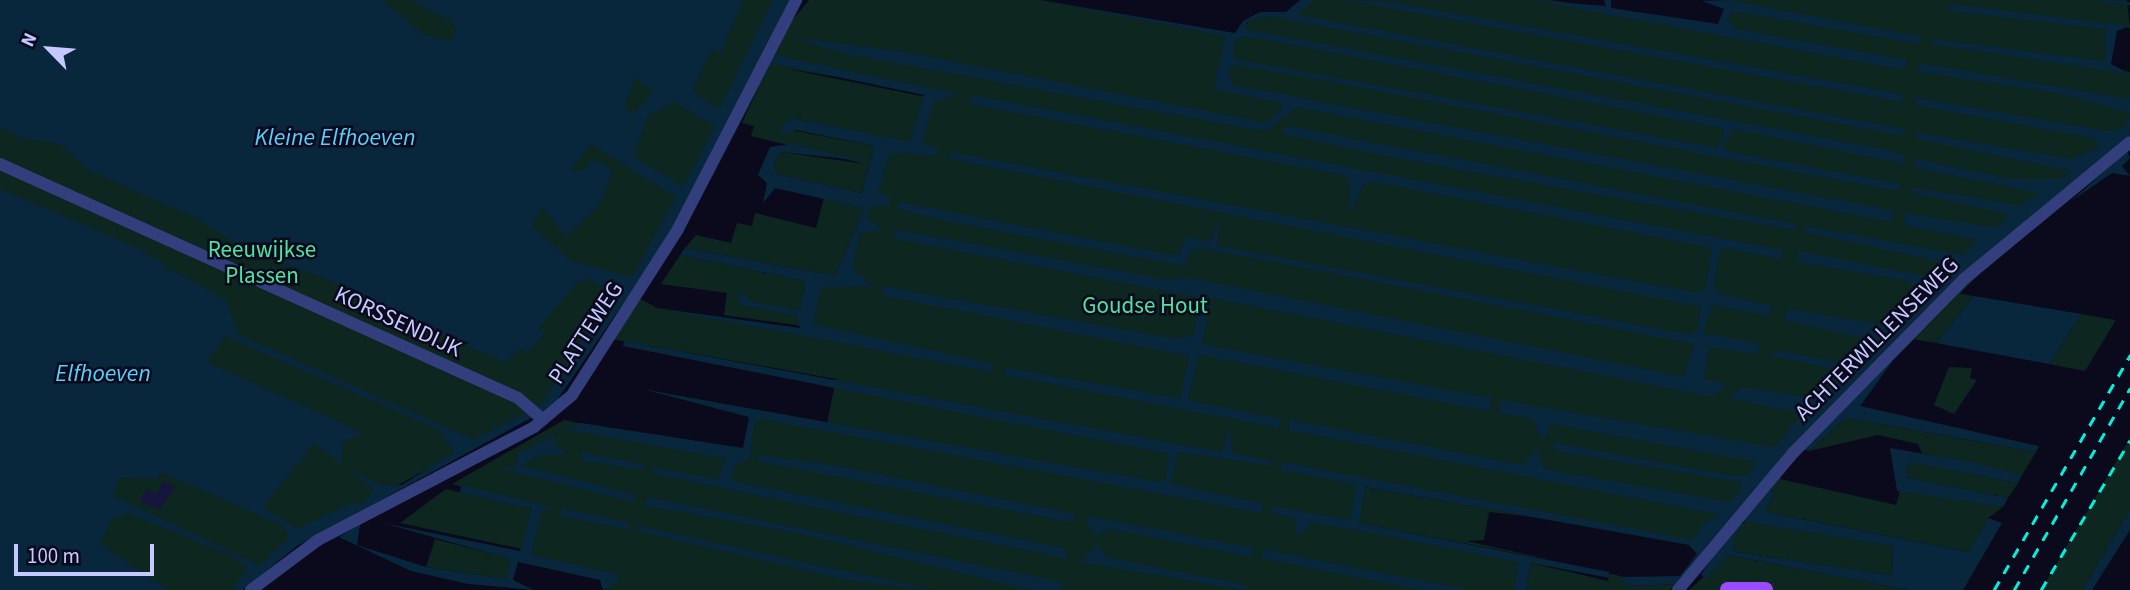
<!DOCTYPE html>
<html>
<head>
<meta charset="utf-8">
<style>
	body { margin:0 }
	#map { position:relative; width:2130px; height:590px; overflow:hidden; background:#0a0a1c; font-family:"Source Sans 3",sans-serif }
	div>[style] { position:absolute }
	.green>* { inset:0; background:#0d2620 }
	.water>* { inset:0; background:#08263c }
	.stream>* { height:2.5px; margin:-1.25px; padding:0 1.25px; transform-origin:1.25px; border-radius:1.25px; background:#08263c }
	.building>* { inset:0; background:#16153d }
	.minor>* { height:12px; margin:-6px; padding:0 6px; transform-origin:6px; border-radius:6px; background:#333e7d }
	.major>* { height:16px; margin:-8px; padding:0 8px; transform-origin:8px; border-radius:8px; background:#994cff }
	.rail>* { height:2.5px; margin-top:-1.25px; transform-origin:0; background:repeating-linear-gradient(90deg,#00f0d9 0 10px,transparent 0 19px) }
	span { translate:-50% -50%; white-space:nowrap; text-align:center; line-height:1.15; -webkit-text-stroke:5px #0a0a1c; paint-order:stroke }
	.park-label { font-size:23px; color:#4de3a0 }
	.street-label { font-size:23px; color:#c5c9ff }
	.water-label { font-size:24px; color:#53d1ff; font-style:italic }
	.north { position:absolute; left:14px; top:14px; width:70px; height:70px; -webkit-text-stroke:5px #0a0a1c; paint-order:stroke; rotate:295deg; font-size:19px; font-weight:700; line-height:28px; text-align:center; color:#c5c9ff }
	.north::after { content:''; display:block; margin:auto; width:24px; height:32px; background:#c5c9ff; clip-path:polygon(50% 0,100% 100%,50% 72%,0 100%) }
	.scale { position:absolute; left:14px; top:544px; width:140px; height:32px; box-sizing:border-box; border:4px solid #c5c9ff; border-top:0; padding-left:9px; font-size:21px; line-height:24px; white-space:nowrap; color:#c5c9ff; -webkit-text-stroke:5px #0a0a1c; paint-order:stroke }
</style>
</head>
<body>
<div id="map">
	<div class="green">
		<i style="clip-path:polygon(0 0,786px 0,640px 281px,551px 401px,291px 544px,237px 590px,0 590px)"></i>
		<i style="clip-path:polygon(809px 0,1042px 0,1234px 37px,1253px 17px,1289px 15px,1305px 0,1551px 0,1722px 29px,1727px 0,2127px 0,2130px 28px,2115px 26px,2108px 67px,2130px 72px,2130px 124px,1708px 545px,1362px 482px,1354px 526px,1530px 560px,1524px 590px,605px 590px,609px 578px,524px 557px,538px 507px,452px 484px,564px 420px,743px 456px,753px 413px,827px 423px,836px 379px,611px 339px,637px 297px,657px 308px,803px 332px,820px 283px,841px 284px,885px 147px,913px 148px,930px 92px,783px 68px,926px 97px,910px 143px,793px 118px,791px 130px,874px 146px,862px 193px,777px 174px,773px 165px,781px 152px,865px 164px,751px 136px,754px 126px,742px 123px,785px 29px)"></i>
		<i style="clip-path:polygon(824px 198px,864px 208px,835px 276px,685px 248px,696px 235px,731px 243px,737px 223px,752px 226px,755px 213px,816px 228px)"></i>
		<i style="clip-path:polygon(680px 255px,805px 281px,801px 307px,794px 310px,737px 301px,796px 315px,802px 326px,724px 315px,727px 293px,661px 284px)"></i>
		<i style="clip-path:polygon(1956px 293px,1974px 296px,1936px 343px,1912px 339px)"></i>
		<i style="clip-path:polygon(2081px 314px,2116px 320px,2085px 371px,2049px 364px)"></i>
		<i style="clip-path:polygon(1949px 367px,1972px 368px,1970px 378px,1977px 380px,1954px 414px,1934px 405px)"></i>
		<i style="clip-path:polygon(1846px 418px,1962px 439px,2036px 452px,2022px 475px,1922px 453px,1918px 444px,1878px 435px,1809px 451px)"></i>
		<i style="clip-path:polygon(2130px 438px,2130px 510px,2082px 590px,2041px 590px)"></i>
		<i style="clip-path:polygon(1909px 461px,2018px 483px,2008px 498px,1906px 477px)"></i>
		<i style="clip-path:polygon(1776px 478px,1896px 505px,1901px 488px,2003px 507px,1988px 518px,1970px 552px,1765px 512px,1775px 493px,1766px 488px)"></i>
		<i style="clip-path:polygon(1364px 487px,1534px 517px,1489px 512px,1484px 540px,1466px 541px,1557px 561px,1358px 523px)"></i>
		<i style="clip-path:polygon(446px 489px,532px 509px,522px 549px,400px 523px)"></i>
		<i style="clip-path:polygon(1753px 518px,1893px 546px,1892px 575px,1737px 552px,1731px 545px,1739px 525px)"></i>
		<i style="clip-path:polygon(435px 539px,511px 559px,506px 579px,426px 567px)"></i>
		<i style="clip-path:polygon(1728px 555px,1908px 590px,1689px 590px)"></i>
		<i style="clip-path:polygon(1531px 563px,1608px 581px,1610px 574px,1621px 576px,1628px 586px,1681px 584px,1669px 590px,1526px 590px)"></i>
	</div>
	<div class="water">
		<i style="clip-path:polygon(evenodd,0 0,382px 0,424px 35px,450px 41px,456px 31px,452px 22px,411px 0,744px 0,720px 53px,712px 50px,692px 92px,719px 110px,773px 0,790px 0,672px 232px,553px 406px,297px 546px,243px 590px,232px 590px,248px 568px,230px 555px,128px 513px,111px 520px,100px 544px,168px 590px,0 590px,0 189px,140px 249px,168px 267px,163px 273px,171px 269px,226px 300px,239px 335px,474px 440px,543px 403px,611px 292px,588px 278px,577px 283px,537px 329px,546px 332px,527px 353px,521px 348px,505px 362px,361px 300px,352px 289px,247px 250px,196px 218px,88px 170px,60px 144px,24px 138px,15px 148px,20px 137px,0 127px,0 0,635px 77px,653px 92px,632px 115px,625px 106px,635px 77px,0 0,675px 102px,715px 127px,683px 187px,636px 158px,635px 150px,647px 117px,675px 102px,0 0,591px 144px,676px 197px,632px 277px,571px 261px,532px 226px,541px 207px,566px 237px,600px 204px,613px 170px,594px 160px,584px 171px,569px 171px,591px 144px,0 0,225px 336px,438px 429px,454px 452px,402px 485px,382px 486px,341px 465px,343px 442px,363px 433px,207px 362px,225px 336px,0 0,314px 443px,374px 490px,363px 504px,349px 504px,298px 529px,263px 507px,314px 443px,0 0,161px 472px,284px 526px,289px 537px,260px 566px,113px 496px,120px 477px,157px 479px,161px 472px)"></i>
		<i style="clip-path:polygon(evenodd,1039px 0,1235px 33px,1243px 21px,1260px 12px,1286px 12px,1300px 0,1314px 0,1297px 15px,1904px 129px,1905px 136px,1268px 16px,1247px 22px,1245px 29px,1888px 150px,1905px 156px,1903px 164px,1734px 129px,1723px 144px,1726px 151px,1901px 184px,1899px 190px,1884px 189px,1301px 76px,1234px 65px,1228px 71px,1233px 85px,1850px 202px,1894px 211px,1891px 222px,1296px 107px,1268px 130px,1252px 129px,846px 54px,791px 37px,905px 52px,1266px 123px,1282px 109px,1280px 103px,1214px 89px,1225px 36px,1039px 0,1245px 36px,1722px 128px,1724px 131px,1718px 148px,1234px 59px,1234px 42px,1245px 36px)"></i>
		<i style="clip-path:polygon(1345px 0,1391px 2px,1902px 94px,1902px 102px)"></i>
		<i style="clip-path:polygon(1530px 0,1606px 6px,1604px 0,1611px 0,1611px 8px,1718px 24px,1724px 9px,1702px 1px,1728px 0,1922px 37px,1919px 44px,1733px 11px,1728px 19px,1736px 29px,1907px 60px,1904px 70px)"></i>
		<i style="clip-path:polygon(1950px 4px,2130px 26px,2117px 31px,2111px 64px,2130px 74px,1931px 44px,1933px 39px,2105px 61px,2106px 29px,1948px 11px)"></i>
		<i style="clip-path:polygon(773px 55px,960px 94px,935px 102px,921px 142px,939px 150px,937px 156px,894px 153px,886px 162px,879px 192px,891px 198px,888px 207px,872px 206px,866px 216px,882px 230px,860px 233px,852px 268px,872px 286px,821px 288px,813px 324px,993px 364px,992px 372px,657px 308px,800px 328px,796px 315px,741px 305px,737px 296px,743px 292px,750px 301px,794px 310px,801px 307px,805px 281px,680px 255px,685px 248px,835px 276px,864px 208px,775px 188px,763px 203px,767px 183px,758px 175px,770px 147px,791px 144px,866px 161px,781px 152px,773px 165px,777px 174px,862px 193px,874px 146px,796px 130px,783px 135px,780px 128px,792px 118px,910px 142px,924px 95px,771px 63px,697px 207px)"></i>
		<i style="clip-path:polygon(1920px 63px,2130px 99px,2130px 113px,2062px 94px,1919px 72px)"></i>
		<i style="clip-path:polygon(971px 95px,1783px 250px,1782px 259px,1723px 248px,1718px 257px,1714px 288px,1719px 293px,1771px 306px,1769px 316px,1712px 305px,1703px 333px,1761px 344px,1756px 354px,1709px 347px,1704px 379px,1727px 384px,1712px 397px,1211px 298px,1202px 344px,1492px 398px,1489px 411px,1199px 355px,1188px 400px,1281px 419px,1279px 428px,1004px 375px,1006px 368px,1180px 398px,1189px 356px,884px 296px,881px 286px,1173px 338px,1193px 336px,1201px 298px,896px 239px,892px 229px,1170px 280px,1186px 277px,1684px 377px,1694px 344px,1203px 248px,1190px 252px,1185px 266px,951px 222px,897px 209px,899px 202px,1172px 255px,1180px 253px,1186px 237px,1210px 242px,1219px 220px,1217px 244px,1223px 247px,1688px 334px,1698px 330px,1701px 307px,950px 159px,951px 152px,1698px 293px,1705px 289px,1712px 248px,1374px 182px,1363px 184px,1351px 215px,1348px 176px,970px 104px)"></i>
		<i style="clip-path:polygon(1913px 97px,2106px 131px,2121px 129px,2130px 116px,2130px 135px,1960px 277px,1681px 584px,1628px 586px,1620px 577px,1680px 576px,1697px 554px,1689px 545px,1365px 487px,1359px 523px,1609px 572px,1610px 578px,1531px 563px,1526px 590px,1514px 590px,1518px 562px,1314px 522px,1296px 537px,1295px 518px,1271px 513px,1273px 506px,1350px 520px,1356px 485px,1280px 470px,1282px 462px,1692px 540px,1704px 523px,1722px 515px,1288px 430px,1290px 420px,1523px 465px,1537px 449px,1544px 469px,1731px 502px,1743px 487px,1739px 482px,1556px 451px,1552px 442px,1721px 474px,1747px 476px,1757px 462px,1551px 424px,1543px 441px,1532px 419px,1498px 413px,1501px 400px,1775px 447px,1802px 414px,1729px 398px,1742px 387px,1819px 399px,1846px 371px,1772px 356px,1775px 350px,1848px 364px,1876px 341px,1784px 320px,1787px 309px,1891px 326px,1921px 295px,1909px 281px,1796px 262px,1799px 251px,1930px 277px,1949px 274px,1956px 265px,1805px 232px,1806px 226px,1963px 255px,1978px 240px,1904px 225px,1905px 213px,1997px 228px,2009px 214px,1913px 193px,1911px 187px,2024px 206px,2042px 194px,1914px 167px,1916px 159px,2009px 179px,2069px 179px,2074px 172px,1918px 139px,1915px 132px,2071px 159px,2099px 147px,2094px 138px,1918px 106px)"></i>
		<i style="clip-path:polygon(1287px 126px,1650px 196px,1796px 224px,1794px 230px,1374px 154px,1279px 133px)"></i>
		<i style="clip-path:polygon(2127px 151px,2130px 158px,2122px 166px,2130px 176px,2112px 173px,2070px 202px)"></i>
		<i style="clip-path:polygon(1974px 296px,2081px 314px,2049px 364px,1936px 343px)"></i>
		<i style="clip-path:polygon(624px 341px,1222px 452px,1229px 427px,1233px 453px,1272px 461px,1271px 466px,1178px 452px,1170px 483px,1263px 504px,1261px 513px,762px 419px,754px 423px,750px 458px,734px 466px,731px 479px,737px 482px,1064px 548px,1068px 559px,654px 474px,651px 467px,716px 479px,727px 459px,565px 429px,581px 423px,743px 448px,749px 417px,642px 389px,1159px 482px,1166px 479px,1169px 454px,623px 346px)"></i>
		<i style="clip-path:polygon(1895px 358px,1860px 406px,2039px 446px,2036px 452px,1846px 418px,1809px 451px,1803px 449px)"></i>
		<i style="clip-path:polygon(554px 435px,555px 444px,568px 455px,538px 455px,522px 466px,636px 495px,635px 502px,498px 468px,514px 467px,519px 453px)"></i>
		<i style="clip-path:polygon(1890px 448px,1966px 461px,2022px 475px,2018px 483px,1909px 462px,1906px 477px,2008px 498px,2003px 507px,1897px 491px)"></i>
		<i style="clip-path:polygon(580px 452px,643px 464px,642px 470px,584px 461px)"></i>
		<i style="clip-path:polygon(759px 455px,833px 465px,1075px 514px,1073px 522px,1063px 521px,757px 461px)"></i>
		<i style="clip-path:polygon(461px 485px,550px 507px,541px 512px,531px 555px,618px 574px,617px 582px,603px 590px,600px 580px,518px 562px,513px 580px,534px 590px,468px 584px,411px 571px,339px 537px,360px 524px,357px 545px,426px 567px,506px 579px,510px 559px,383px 523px,520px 551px,532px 509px,460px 493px)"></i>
		<i style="clip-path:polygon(1766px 488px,1775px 493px,1765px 512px,1969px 552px,1988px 518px,2002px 523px,1963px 590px,1908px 590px,1728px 555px,1705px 579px,1701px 574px,1736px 525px,1741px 527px,1731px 545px,1737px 552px,1892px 575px,1893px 546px,1742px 521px)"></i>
		<i style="clip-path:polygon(648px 497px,1052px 580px,1062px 583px,1061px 590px,1031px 590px,806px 535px,644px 505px)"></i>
		<i style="clip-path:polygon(561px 508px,630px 523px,629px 530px,560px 516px)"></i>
		<i style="clip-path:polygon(2130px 510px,2130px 530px,2092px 590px,2082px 590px)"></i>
		<i style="clip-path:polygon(1088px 516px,1254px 548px,1252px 557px,1110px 529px,1098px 536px,1087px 525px)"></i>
		<i style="clip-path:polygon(639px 526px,801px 562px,938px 590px,847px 580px,638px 531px)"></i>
		<i style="clip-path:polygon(1098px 544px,1105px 557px,1246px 585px,1245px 590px,1080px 562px)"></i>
		<i style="clip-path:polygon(1263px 549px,1336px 564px,1470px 590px,1421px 590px,1261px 558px)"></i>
	</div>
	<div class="stream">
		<i style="left:2104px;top:0;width:26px;rotate:7deg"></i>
		<i style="left:2060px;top:181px;width:18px;rotate:-34deg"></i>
		<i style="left:2023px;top:206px;width:24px;rotate:-35deg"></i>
		<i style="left:1996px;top:229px;width:21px;rotate:-41deg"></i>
	</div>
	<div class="building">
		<i style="clip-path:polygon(162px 481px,175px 487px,159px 510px,140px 502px,146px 489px,157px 494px)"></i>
	</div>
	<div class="minor">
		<i style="left:0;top:164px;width:568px;rotate:24.31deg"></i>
		<i style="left:518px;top:398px;width:33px;rotate:41deg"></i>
		<i style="left:251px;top:590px;width:84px;rotate:-36.7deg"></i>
		<i style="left:318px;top:540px;width:244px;rotate:-27.6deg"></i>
		<i style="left:534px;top:427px;width:50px;rotate:-40.1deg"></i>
		<i style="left:572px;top:395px;width:197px;rotate:-57.4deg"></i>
		<i style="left:678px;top:229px;width:258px;rotate:-62.7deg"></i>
		<i style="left:1678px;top:590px;width:180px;rotate:-50deg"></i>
		<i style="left:1794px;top:452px;width:243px;rotate:-45.5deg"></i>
		<i style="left:1964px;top:279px;width:215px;rotate:-39.5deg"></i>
	</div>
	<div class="major">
		<i style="left:1728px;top:590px;width:37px"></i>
	</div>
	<div class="rail">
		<i style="left:1994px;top:590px;width:272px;rotate:-59.9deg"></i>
		<i style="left:2014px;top:590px;width:233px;rotate:-60.1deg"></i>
		<i style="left:2041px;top:590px;width:174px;rotate:-59.3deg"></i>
	</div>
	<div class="park-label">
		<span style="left:262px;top:263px">Reeuwijkse<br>Plassen</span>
		<span style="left:1145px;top:306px">Goudse Hout</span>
	</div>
	<div class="street-label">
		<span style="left:398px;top:322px;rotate:25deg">KORSSENDIJK</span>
		<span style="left:586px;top:333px;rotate:-57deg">PLATTEWEG</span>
		<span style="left:1877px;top:339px;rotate:-45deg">ACHTERWILLENSEWEG</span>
	</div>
	<div class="water-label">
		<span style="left:335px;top:138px">Kleine Elfhoeven</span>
		<span style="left:103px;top:374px">Elfhoeven</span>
	</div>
	<div class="north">N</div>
	<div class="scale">100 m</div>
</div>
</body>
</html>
